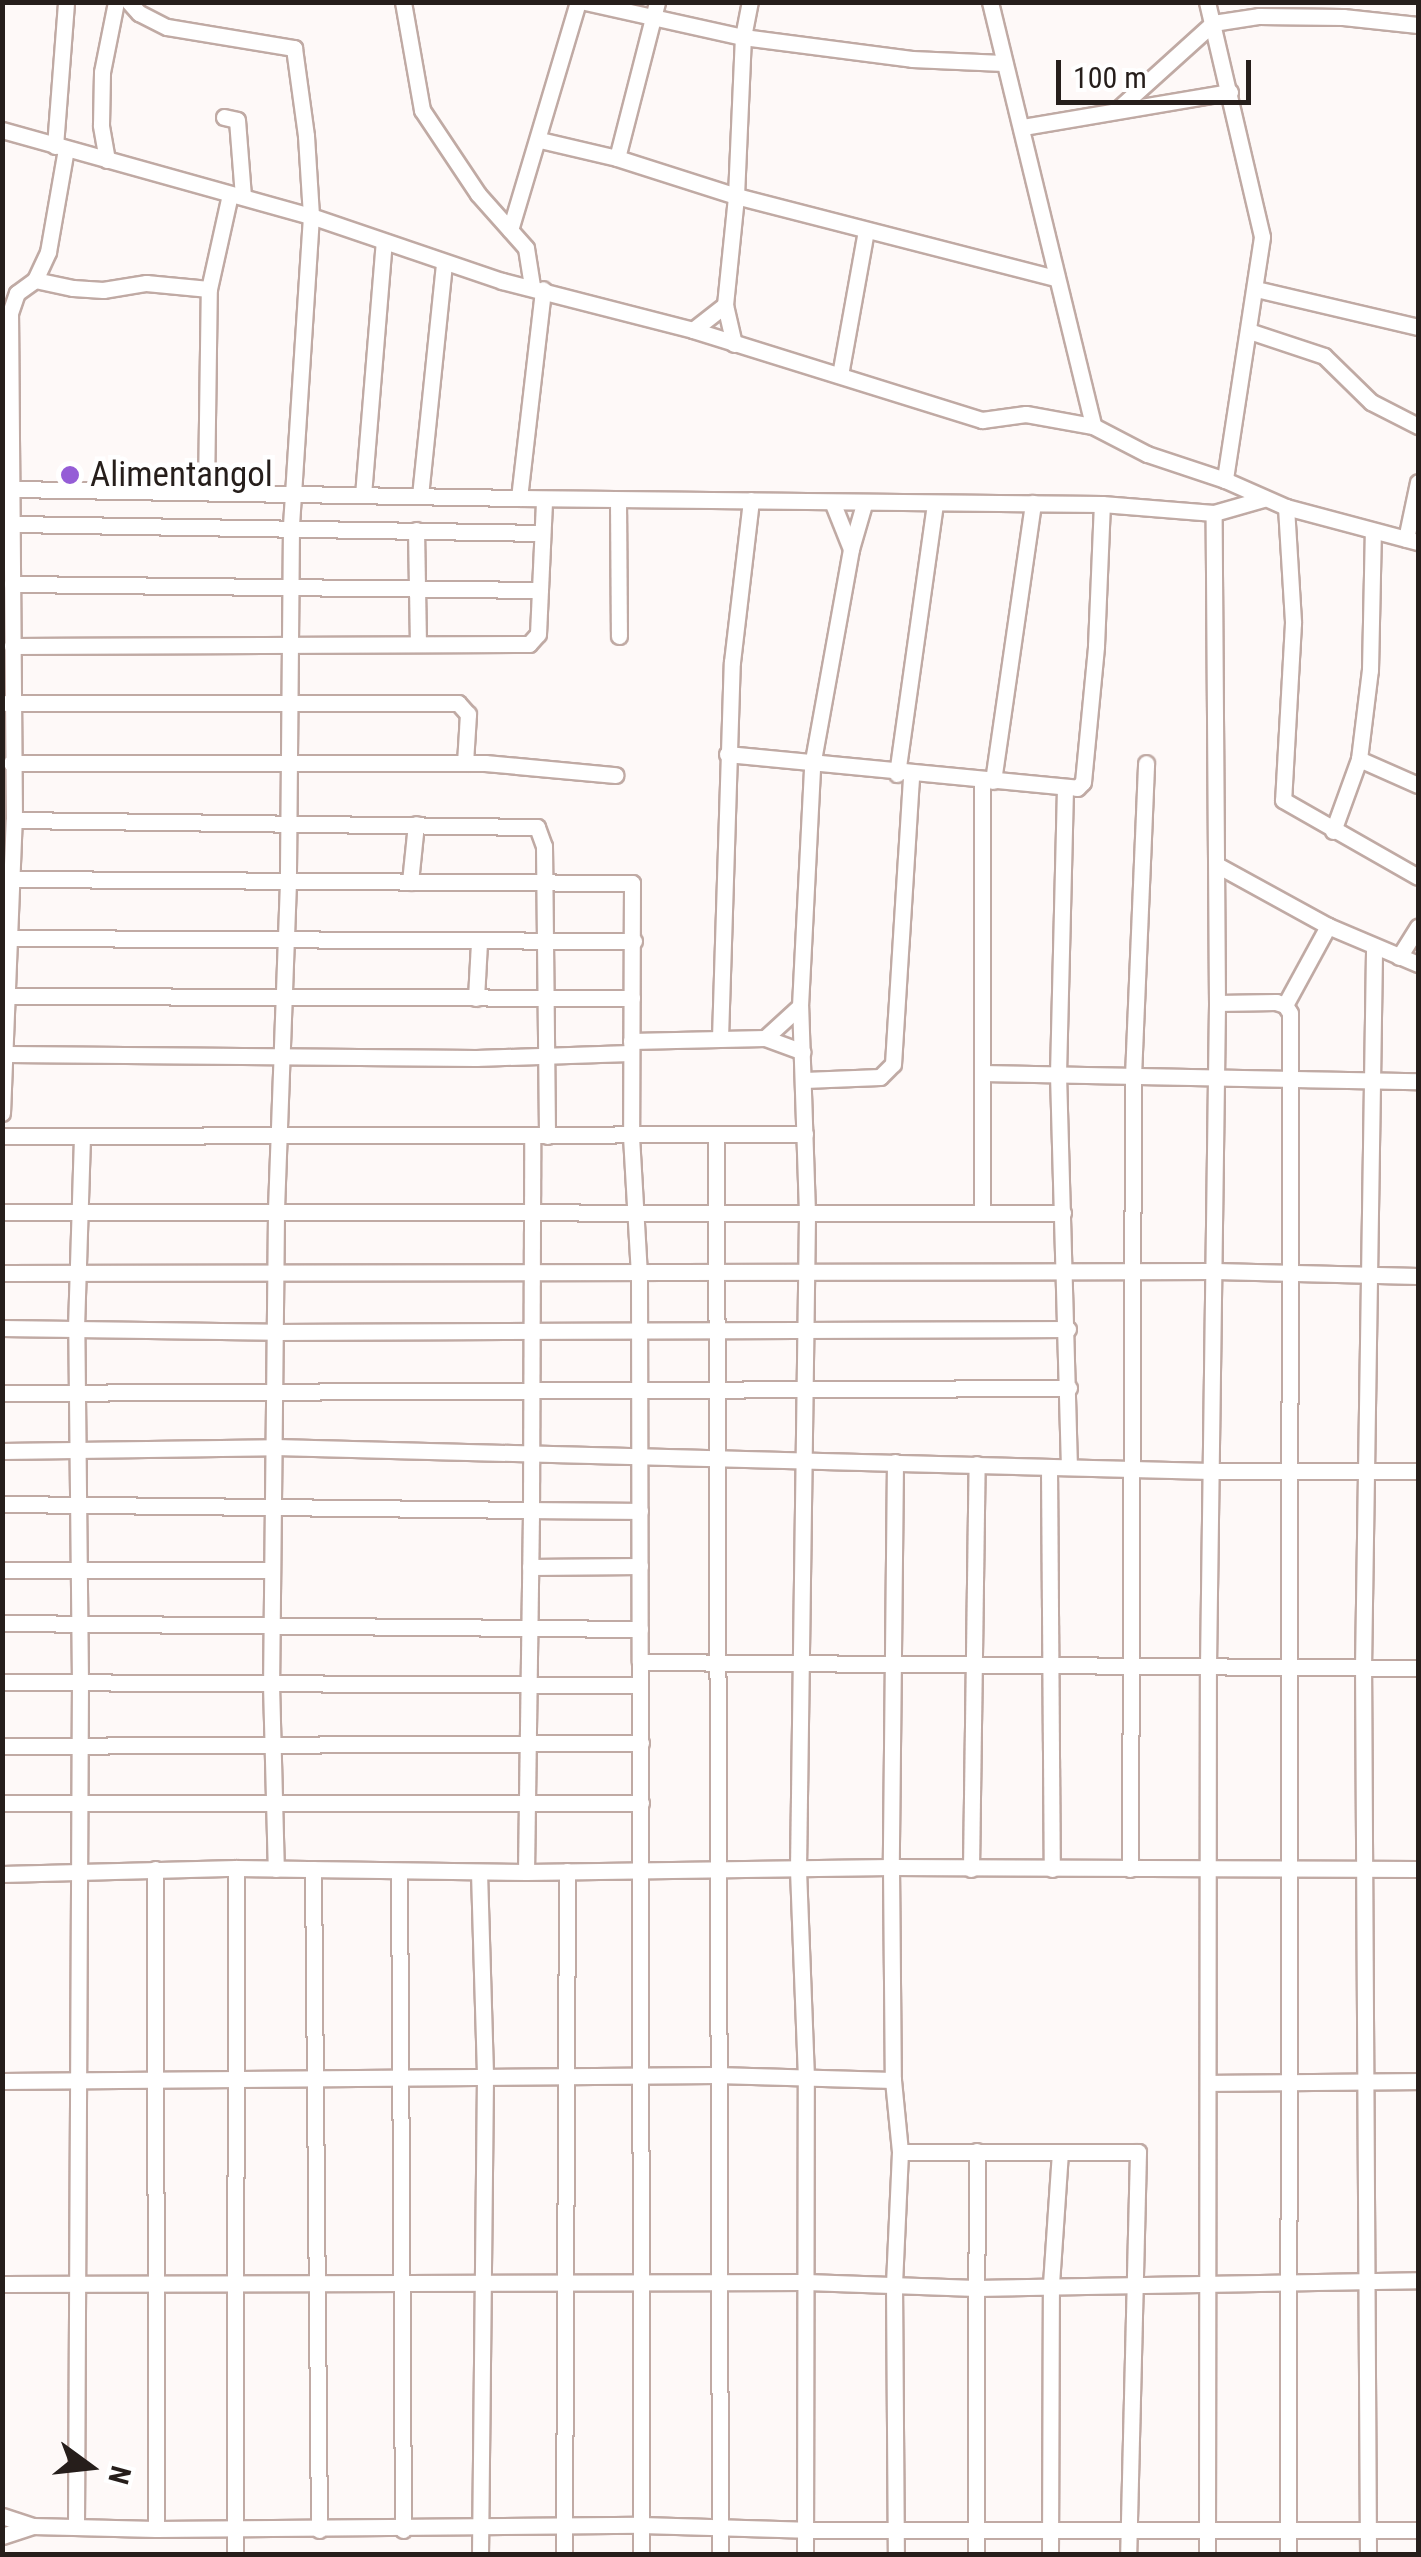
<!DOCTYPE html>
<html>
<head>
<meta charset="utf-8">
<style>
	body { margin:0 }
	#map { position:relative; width:1421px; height:2557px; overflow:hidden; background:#fef9f8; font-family:"Roboto Condensed",sans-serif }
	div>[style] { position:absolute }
	.roads { filter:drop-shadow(2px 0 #c0aaa4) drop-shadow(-2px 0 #c0aaa4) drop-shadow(0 2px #c0aaa4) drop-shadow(0 -2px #c0aaa4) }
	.minor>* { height:15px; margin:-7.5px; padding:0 7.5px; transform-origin:7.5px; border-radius:7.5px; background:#fff }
	.dots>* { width:28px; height:28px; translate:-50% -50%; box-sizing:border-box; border:5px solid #fff; border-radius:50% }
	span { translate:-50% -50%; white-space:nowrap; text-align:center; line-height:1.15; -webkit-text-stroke:9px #fff; paint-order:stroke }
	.poi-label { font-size:35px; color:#261e1b }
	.left { translate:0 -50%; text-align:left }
	.frame { position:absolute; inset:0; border:5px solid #261e1b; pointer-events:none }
	.north { position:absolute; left:40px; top:2417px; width:100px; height:100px; -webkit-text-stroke:8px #fff; paint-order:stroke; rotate:105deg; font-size:28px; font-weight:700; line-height:40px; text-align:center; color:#261e1b }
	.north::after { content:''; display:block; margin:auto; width:35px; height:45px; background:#261e1b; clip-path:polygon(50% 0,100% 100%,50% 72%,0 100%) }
	.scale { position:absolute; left:1056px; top:60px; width:195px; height:45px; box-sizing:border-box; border:5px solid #261e1b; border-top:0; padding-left:12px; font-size:30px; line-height:35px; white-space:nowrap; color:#261e1b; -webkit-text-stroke:8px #fff; paint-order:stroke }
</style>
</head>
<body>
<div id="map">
	<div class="roads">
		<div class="minor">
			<i style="left:129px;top:2px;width:15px;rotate:48deg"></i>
			<i style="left:139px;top:13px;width:31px;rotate:27deg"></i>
			<i style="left:167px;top:27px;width:129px;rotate:9.4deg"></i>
			<i style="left:294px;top:48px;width:89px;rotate:82.2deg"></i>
			<i style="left:306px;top:136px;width:80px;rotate:86.4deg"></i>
			<i style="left:311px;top:216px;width:312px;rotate:93.7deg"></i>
			<i style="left:291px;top:527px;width:355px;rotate:90.5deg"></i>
			<i style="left:288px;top:882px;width:332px;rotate:92.1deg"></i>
			<i style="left:276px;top:1214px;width:470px;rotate:90.6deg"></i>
			<i style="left:271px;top:1684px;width:185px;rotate:88.5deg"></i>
			<i style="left:403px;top:2px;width:110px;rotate:80deg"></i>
			<i style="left:422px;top:110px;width:101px;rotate:56.3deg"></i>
			<i style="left:478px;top:194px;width:72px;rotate:48.4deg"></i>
			<i style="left:526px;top:248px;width:38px;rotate:81deg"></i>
			<i style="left:585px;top:2px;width:162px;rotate:12.5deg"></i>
			<i style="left:743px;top:37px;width:170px;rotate:7.4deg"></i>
			<i style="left:912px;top:59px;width:91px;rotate:2.5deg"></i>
			<i style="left:990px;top:2px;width:436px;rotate:76.3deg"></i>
			<i style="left:1207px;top:2px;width:241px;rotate:76.8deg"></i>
			<i style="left:1262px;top:237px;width:246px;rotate:98.7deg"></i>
			<i style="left:1119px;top:108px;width:127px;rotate:-42.1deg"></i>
			<i style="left:1213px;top:23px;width:47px;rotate:-8.7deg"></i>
			<i style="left:1259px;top:16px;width:84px;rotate:0.7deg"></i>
			<i style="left:1343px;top:17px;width:75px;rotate:6.1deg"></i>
			<i style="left:224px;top:117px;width:13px;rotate:13deg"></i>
			<i style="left:237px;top:120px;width:77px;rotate:85.5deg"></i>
			<i style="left:1023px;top:127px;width:210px;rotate:-9.6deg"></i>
			<i style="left:2px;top:130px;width:321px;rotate:15.6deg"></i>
			<i style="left:311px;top:216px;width:202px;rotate:18.8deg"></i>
			<i style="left:502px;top:281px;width:197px;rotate:14.4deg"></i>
			<i style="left:693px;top:330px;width:303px;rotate:17.3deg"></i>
			<i style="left:982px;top:420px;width:44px;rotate:-7.8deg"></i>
			<i style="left:1026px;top:414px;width:68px;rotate:10.2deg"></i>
			<i style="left:1093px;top:426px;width:61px;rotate:27.4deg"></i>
			<i style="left:1147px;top:454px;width:82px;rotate:18.4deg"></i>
			<i style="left:1225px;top:480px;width:67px;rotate:23.9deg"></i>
			<i style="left:1286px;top:507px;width:137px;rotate:14.9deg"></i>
			<i style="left:540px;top:140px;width:79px;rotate:13.2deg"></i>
			<i style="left:617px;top:158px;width:125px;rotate:17.7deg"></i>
			<i style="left:736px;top:196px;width:159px;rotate:-87.5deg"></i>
			<i style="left:743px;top:37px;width:36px;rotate:-79deg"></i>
			<i style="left:55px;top:146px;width:144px;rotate:-85.6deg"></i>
			<i style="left:617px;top:158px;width:161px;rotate:-75.6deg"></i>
			<i style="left:107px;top:160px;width:36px;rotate:-100deg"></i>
			<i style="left:101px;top:125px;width:53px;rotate:-88.9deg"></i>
			<i style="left:102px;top:72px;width:71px;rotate:-78.7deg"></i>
			<i style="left:510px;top:230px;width:238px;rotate:-73.4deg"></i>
			<i style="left:35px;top:280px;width:39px;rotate:12deg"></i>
			<i style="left:73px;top:288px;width:30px;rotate:4deg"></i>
			<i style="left:103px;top:290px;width:44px;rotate:-9.2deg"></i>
			<i style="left:146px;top:283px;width:63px;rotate:5.4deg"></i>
			<i style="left:1256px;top:289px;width:166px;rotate:13.2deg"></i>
			<i style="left:693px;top:330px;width:41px;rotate:-38deg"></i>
			<i style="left:1249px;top:331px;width:79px;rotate:18.4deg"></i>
			<i style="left:1324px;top:356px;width:66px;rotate:44.4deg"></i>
			<i style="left:1371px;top:402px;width:53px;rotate:27.1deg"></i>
			<i style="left:734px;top:344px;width:40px;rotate:-103deg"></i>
			<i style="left:725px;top:305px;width:110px;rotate:-84.2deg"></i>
			<i style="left:736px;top:196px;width:329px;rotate:14.4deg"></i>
			<i style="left:840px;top:375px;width:147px;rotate:-79.8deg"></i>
			<i style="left:12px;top:489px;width:507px;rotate:1.02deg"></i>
			<i style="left:519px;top:498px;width:210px;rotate:-83.4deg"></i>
			<i style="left:206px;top:492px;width:203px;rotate:-89.2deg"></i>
			<i style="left:209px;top:289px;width:97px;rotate:-77.5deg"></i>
			<i style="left:363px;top:495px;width:254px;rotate:-85.3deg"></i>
			<i style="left:420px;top:496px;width:234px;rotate:-84.1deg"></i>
			<i style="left:519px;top:498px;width:583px;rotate:0.59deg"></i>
			<i style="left:1102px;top:504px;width:112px;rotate:4.6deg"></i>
			<i style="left:1214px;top:513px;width:51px;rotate:-15.9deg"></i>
			<i style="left:618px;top:500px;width:136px;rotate:89.6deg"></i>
			<i style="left:833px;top:504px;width:48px;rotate:68.2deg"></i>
			<i style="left:1286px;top:507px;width:116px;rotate:86.5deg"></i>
			<i style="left:1293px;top:623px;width:177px;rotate:93.2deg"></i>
			<i style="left:1283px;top:800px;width:155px;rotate:29.7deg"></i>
			<i style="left:12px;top:524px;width:529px;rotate:0.97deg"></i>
			<i style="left:416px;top:530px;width:114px;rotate:89deg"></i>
			<i style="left:1406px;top:539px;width:58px;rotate:-78.1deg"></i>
			<i style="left:12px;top:584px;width:528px;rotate:0.65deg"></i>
			<i style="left:12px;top:646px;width:517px;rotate:-0.22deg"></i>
			<i style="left:529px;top:644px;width:13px;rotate:-48deg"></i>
			<i style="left:538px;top:634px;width:134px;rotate:-87.4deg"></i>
			<i style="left:6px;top:703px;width:452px"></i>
			<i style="left:458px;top:703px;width:15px;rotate:48deg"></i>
			<i style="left:468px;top:714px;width:49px;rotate:93.5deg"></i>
			<i style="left:727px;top:754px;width:352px;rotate:5.5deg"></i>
			<i style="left:1077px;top:788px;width:8px;rotate:-45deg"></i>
			<i style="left:1083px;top:782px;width:137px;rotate:-84.5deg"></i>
			<i style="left:1096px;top:646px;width:142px;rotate:-87.6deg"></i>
			<i style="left:1359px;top:759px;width:64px;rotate:23.8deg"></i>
			<i style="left:11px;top:763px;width:474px"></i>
			<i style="left:485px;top:763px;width:131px;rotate:5.3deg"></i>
			<i style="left:897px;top:774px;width:272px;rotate:-82deg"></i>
			<i style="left:982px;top:780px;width:432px;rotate:90deg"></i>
			<i style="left:993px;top:781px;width:281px;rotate:-81.8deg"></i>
			<i style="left:1065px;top:788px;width:286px;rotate:91.4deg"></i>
			<i style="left:1058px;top:1074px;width:393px;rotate:88.4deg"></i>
			<i style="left:14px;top:820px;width:523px;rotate:0.77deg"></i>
			<i style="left:537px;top:827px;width:20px;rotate:70deg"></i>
			<i style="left:544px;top:846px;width:290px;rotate:89.4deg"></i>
			<i style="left:1333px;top:831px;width:77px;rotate:-70.1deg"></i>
			<i style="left:1359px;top:759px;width:90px;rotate:-83deg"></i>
			<i style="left:1370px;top:670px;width:139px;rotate:-88.8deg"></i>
			<i style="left:1217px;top:865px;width:127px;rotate:28.8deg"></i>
			<i style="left:1328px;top:926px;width:98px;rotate:22.9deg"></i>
			<i style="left:12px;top:879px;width:620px;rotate:0.37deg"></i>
			<i style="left:632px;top:883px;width:253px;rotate:90.2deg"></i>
			<i style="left:631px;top:1136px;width:137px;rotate:86.7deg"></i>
			<i style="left:639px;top:1273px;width:389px;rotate:89.9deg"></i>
			<i style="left:640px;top:1662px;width:778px;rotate:0.44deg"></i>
			<i style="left:410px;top:882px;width:58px;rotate:-84.1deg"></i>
			<i style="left:10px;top:938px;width:624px;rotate:0.28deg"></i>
			<i style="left:1399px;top:957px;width:36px;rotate:-58deg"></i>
			<i style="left:9px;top:996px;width:623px;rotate:0.18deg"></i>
			<i style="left:476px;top:998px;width:56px;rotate:-86.9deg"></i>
			<i style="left:1217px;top:1003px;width:59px;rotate:-1deg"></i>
			<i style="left:1276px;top:1002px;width:9px;rotate:18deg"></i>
			<i style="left:1285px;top:1005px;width:9px;rotate:58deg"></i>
			<i style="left:1290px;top:1013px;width:1541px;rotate:90.07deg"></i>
			<i style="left:1285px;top:1005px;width:90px;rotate:-61.4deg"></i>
			<i style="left:720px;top:1038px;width:376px;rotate:-88.2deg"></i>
			<i style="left:732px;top:662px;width:163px;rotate:-83.3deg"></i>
			<i style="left:765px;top:1038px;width:47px;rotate:-42.4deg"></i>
			<i style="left:631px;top:1041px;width:134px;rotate:-1.3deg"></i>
			<i style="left:765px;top:1038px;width:40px;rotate:20.2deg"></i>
			<i style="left:8px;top:1054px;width:468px;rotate:0.5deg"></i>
			<i style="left:476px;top:1058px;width:154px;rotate:-1.9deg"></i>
			<i style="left:982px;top:1073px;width:436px;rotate:1.1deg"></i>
			<i style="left:804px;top:1080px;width:76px;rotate:-2.3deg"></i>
			<i style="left:880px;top:1077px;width:18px;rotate:-45deg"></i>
			<i style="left:893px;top:1064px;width:290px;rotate:-86.4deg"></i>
			<i style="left:2px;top:1113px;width:293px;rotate:-87.7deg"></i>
			<i style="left:14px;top:820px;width:507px;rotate:-90.45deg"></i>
			<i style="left:10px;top:313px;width:21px;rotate:-71deg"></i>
			<i style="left:17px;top:293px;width:22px;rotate:-36deg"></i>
			<i style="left:35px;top:280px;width:31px;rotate:-65deg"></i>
			<i style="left:48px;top:252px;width:105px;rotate:-80.1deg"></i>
			<i style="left:716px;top:1135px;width:1419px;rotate:89.84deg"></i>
			<i style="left:2px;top:1136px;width:803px;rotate:-0.14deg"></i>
			<i style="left:2px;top:1212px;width:1061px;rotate:0.05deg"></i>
			<i style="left:2px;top:1273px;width:1213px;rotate:-0.09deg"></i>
			<i style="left:1215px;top:1271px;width:203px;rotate:1.4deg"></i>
			<i style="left:2px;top:1328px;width:273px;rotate:0.8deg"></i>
			<i style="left:275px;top:1332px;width:793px;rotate:-0.22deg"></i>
			<i style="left:2px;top:1393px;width:1067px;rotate:-0.27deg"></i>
			<i style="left:2px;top:1451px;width:273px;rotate:-0.8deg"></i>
			<i style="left:275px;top:1447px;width:936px;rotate:1.47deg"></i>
			<i style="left:1211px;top:1471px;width:207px"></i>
			<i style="left:895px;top:1462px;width:405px;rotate:90.6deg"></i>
			<i style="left:891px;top:1867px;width:213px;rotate:89.5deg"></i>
			<i style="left:893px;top:2080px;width:72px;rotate:84.4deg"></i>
			<i style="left:900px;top:2152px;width:131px;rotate:92.6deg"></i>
			<i style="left:894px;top:2283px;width:271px;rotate:89.6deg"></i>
			<i style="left:1049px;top:1467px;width:402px;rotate:89.6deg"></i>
			<i style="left:2px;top:1504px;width:529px;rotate:0.65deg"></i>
			<i style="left:531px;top:1510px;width:374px;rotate:-89.8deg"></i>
			<i style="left:530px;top:1567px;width:110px;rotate:-0.5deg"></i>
			<i style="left:2px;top:1570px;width:270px"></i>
			<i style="left:2px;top:1623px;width:638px;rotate:0.54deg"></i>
			<i style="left:640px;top:1662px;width:892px;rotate:89.94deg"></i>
			<i style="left:2px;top:1682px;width:638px;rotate:0.27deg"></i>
			<i style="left:2px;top:1746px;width:639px;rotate:-0.27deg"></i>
			<i style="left:2px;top:1803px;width:639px"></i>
			<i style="left:155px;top:1869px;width:660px;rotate:89.91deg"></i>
			<i style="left:313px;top:1869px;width:661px;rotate:89.48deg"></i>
			<i style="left:971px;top:1869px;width:405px;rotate:-89.2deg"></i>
			<i style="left:1130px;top:1869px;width:793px;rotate:-89.78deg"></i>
			<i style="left:1133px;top:1076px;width:313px;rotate:-87.6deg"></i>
			<i style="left:399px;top:1871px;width:659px;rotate:89.65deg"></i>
			<i style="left:479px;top:1872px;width:205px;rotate:88.3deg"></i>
			<i style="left:485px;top:2077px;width:477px;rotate:90.6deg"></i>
			<i style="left:526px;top:1872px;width:362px;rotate:-89.2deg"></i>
			<i style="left:531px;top:1510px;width:109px;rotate:0.5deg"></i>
			<i style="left:2px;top:1874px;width:234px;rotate:-1.5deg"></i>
			<i style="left:236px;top:1868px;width:290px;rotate:0.8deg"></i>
			<i style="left:526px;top:1872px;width:365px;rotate:-0.8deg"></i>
			<i style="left:891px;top:1867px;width:527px;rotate:0.22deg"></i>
			<i style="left:2px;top:2081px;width:714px;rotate:-0.48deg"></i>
			<i style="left:716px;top:2075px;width:177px;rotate:1.6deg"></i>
			<i style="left:1208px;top:2083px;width:210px;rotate:-0.5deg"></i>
			<i style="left:900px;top:2152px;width:238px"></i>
			<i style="left:1138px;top:2152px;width:402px;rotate:91.4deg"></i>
			<i style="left:2px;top:2284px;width:804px;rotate:-0.14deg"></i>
			<i style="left:806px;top:2282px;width:170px;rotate:2deg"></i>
			<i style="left:976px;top:2288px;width:442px;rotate:-1deg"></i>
			<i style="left:2px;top:2516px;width:32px;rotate:18deg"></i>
			<i style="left:32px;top:2526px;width:124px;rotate:1.4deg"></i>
			<i style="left:156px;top:2529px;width:485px;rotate:-0.5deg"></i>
			<i style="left:641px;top:2525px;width:164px;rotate:1.7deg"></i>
			<i style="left:805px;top:2530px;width:613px"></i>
			<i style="left:76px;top:2527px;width:844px;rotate:-89.73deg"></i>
			<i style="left:80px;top:1683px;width:355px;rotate:-90.6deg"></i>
			<i style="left:76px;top:1328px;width:191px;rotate:-88.2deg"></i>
			<i style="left:2px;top:2536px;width:32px;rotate:-18deg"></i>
			<i style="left:235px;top:2554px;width:686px;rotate:-89.92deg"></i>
			<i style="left:564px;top:2554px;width:683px;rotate:-89.75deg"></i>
			<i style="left:805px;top:2554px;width:476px;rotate:-89.9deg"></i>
			<i style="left:806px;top:2078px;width:209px;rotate:-92.2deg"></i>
			<i style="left:798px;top:1869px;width:656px;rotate:-89.21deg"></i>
			<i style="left:807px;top:1213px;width:207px;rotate:-91.9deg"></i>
			<i style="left:800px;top:1006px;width:240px;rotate:-87.1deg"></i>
			<i style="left:812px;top:766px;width:220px;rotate:-79.8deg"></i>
			<i style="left:851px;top:549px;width:47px;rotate:-73.9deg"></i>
			<i style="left:976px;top:2554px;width:403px;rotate:-89.9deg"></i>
			<i style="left:1050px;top:2554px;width:270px;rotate:-89.8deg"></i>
			<i style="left:1051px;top:2284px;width:132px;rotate:-86.1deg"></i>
			<i style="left:1207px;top:2554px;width:888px;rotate:-89.94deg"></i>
			<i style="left:1208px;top:1666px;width:663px;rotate:-89.22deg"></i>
			<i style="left:1217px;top:1003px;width:490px;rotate:-90.4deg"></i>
			<i style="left:1368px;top:2554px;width:886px;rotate:-90.32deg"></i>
			<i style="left:1363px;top:1668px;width:720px;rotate:-89.12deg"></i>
		</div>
	</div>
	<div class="dots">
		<i style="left:70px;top:475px;background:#955dd6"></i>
	</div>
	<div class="poi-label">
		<span class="left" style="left:90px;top:475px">Alimentangol</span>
	</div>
	<div class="frame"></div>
	<div class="north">N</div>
	<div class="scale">100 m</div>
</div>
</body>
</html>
